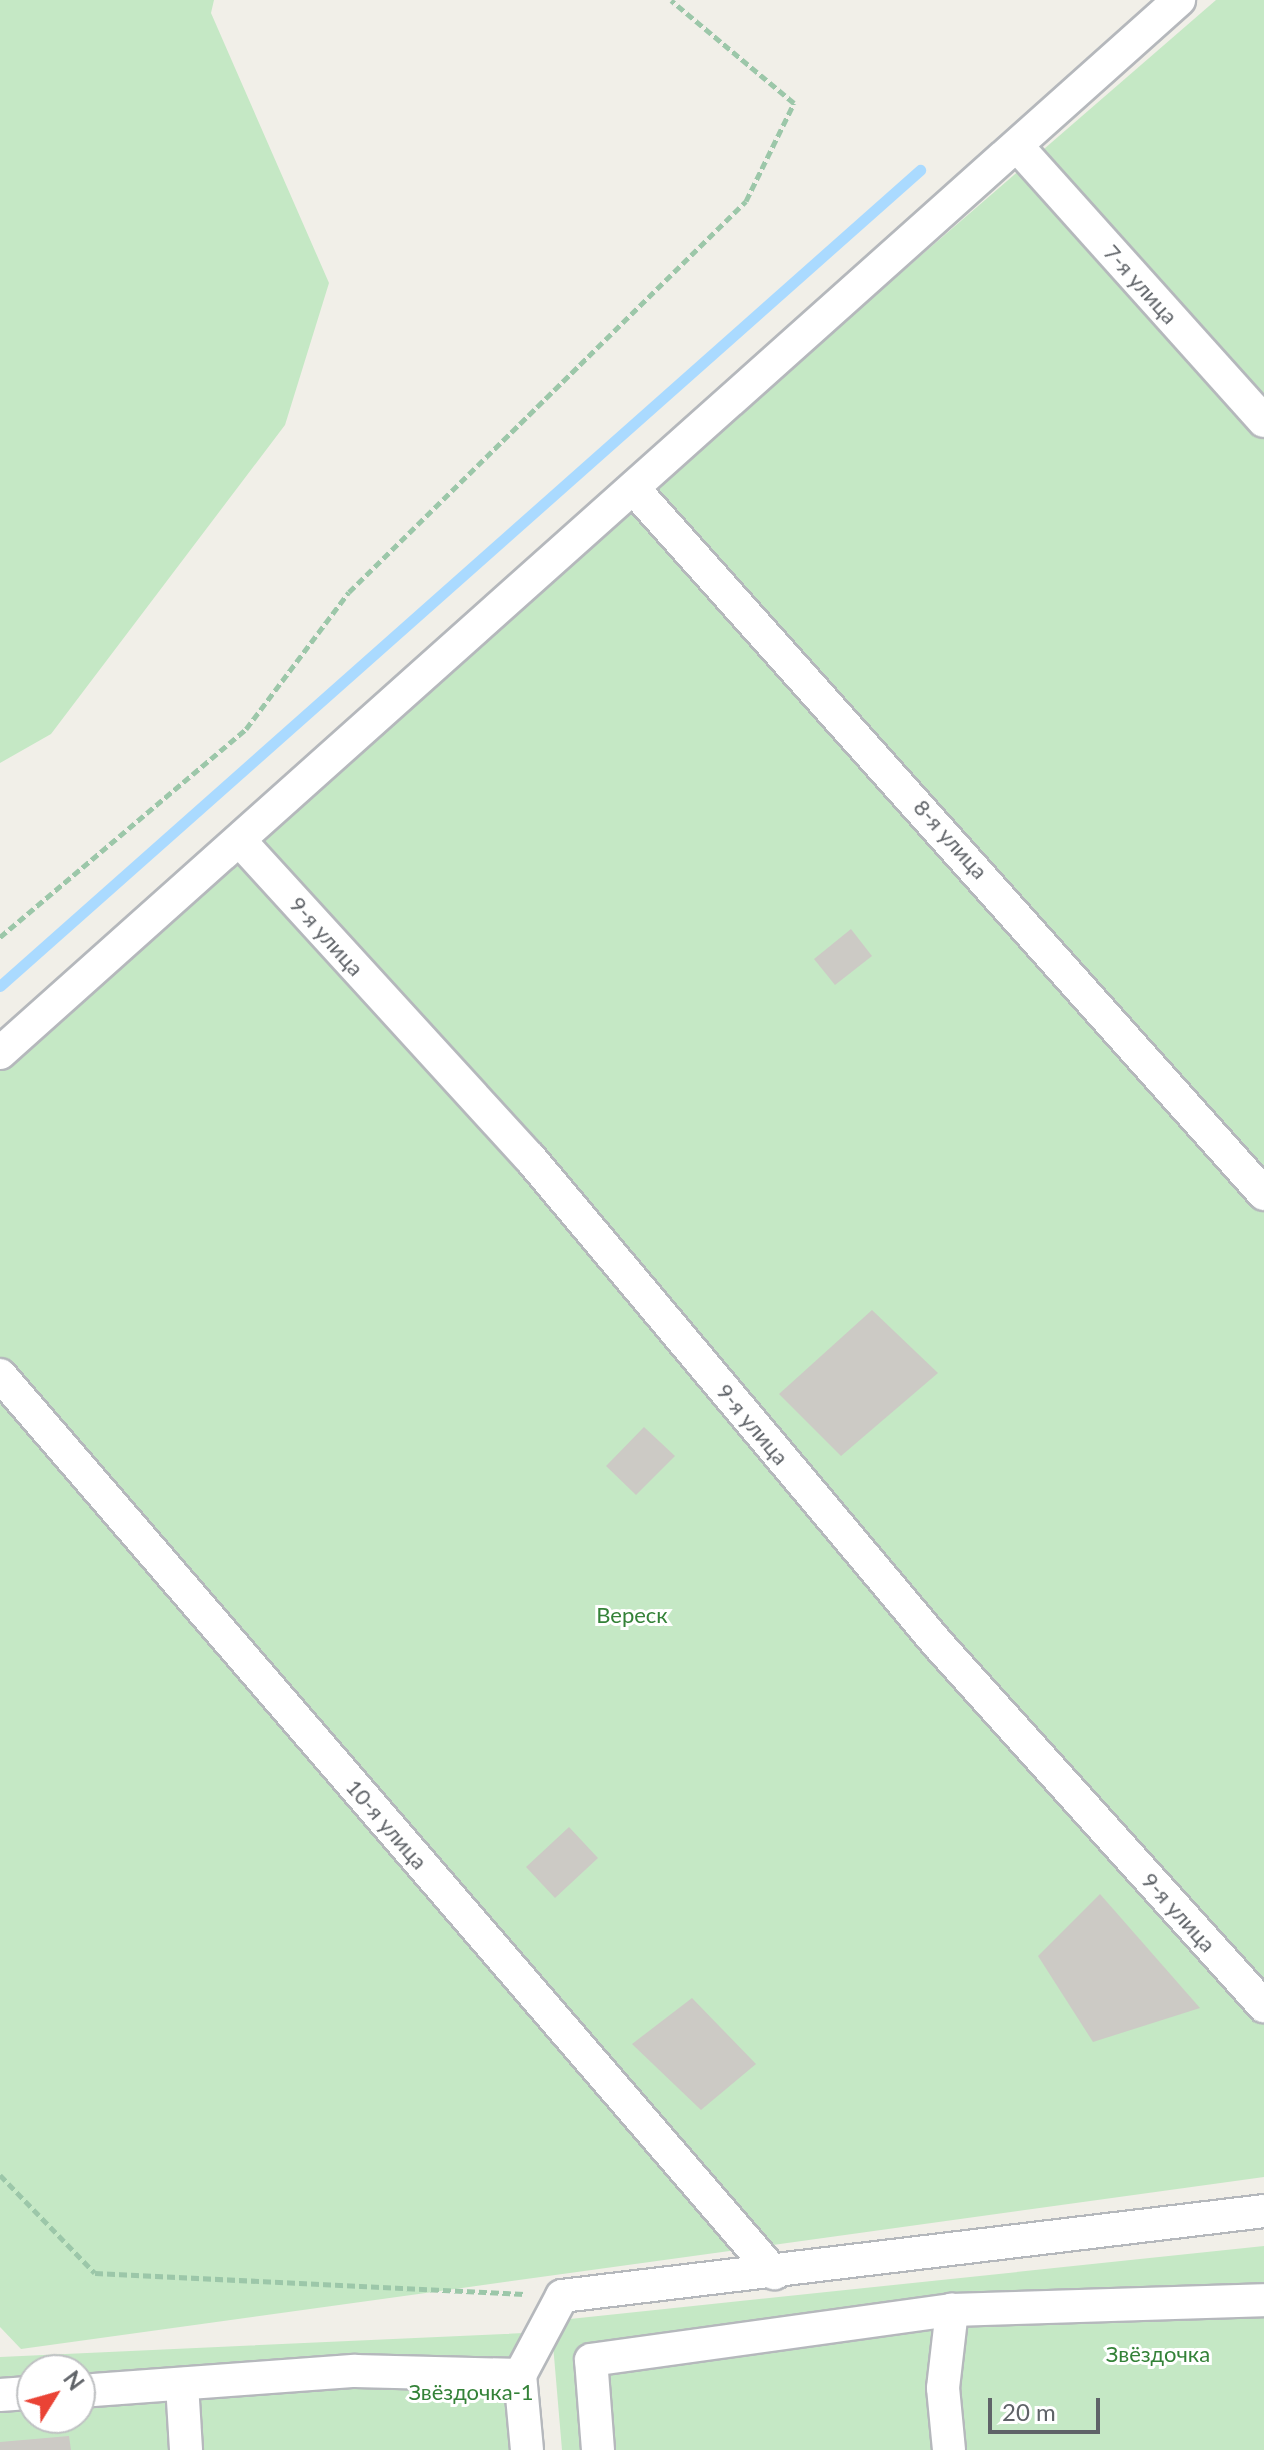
<!DOCTYPE html>
<html>
<head>
<meta charset="utf-8">
<style>
	body { margin:0 }
	#map { position:relative; width:1264px; height:2450px; overflow:hidden; background:#f1efe8; font-family:Lato,sans-serif }
	div>[style] { position:absolute }
	.green>* { inset:0; background:#c5e8c5 }
	.stream>* { height:11px; margin:-5.5px; padding:0 5.5px; transform-origin:5.5px; border-radius:5.5px; background:#aadaff }
	.building>* { inset:0; background:#cccac5 }
	.path>* { height:5px; margin-top:-2.5px; transform-origin:0; background:repeating-linear-gradient(90deg,#9cc7a9 0 8px,transparent 0 12px) }
	.roads { filter:drop-shadow(2px 0 #b5b8bc) drop-shadow(-2px 0 #b5b8bc) drop-shadow(0 2px #b5b8bc) drop-shadow(0 -2px #b5b8bc) }
	.street>* { height:32px; margin:-16px; padding:0 16px; transform-origin:16px; border-radius:16px; background:#fff }
	span { translate:-50% -50%; white-space:nowrap; text-align:center; line-height:1.15; -webkit-text-stroke:6px #fff; paint-order:stroke }
	.street-label { font-size:22px; color:#5f6368 }
	.park-label { font-size:22px; color:#348238 }
	.north { position:absolute; left:16px; top:2354px; width:80px; height:80px; box-sizing:border-box; background:#fff; border:2px solid #bfc1c3; border-radius:50%; rotate:53deg; font-size:22px; font-weight:700; line-height:32px; text-align:center; color:#5f6368 }
	.north::after { content:''; display:block; margin:auto; width:28px; height:36px; background:#ea4335; clip-path:polygon(50% 0,100% 100%,50% 72%,0 100%) }
	.scale { position:absolute; left:988px; top:2398px; width:112px; height:36px; box-sizing:border-box; border:4px solid #5f6368; border-top:0; padding-left:10px; font-size:24px; line-height:28px; white-space:nowrap; color:#5f6368; -webkit-text-stroke:6px #fff; paint-order:stroke }
</style>
</head>
<body>
<div id="map">
	<div class="green">
		<i style="clip-path:polygon(0 0,214px 0,211px 13px,329px 283px,285px 425px,51px 734px,0 763px)"></i>
		<i style="clip-path:polygon(1216px 0,1264px 0,1264px 2177px,21px 2349px,0 2327px,0 1053px)"></i>
		<i style="clip-path:polygon(1264px 2246px,1264px 2450px,562px 2450px,551px 2321px)"></i>
		<i style="clip-path:polygon(evenodd,524px 2333px,534px 2450px,0 2450px,0 2357px,524px 2333px,32px 2370px,80px 2370px,80px 2418px,32px 2418px,32px 2370px)"></i>
	</div>
	<div class="stream">
		<i style="left:0;top:986px;width:1230px;rotate:-41.57deg"></i>
	</div>
	<div class="building">
		<i style="clip-path:polygon(851px 929px,872px 956px,835px 985px,814px 959px)"></i>
		<i style="clip-path:polygon(872px 1310px,938px 1373px,841px 1456px,779px 1394px)"></i>
		<i style="clip-path:polygon(644px 1427px,675px 1456px,636px 1495px,606px 1466px)"></i>
		<i style="clip-path:polygon(569px 1827px,598px 1858px,555px 1898px,526px 1867px)"></i>
		<i style="clip-path:polygon(1100px 1894px,1200px 2008px,1093px 2042px,1038px 1956px)"></i>
		<i style="clip-path:polygon(692px 1998px,756px 2064px,701px 2110px,632px 2044px)"></i>
		<i style="clip-path:polygon(69px 2436px,71px 2450px,0 2450px,0 2442px)"></i>
	</div>
	<div class="path">
		<i style="left:0;top:937px;width:322px;rotate:-40.2deg"></i>
		<i style="left:246px;top:729px;width:171px;rotate:-53.1deg"></i>
		<i style="left:349px;top:592px;width:557px;rotate:-44.56deg"></i>
		<i style="left:746px;top:201px;width:109px;rotate:-63.9deg"></i>
		<i style="left:794px;top:103px;width:160px;rotate:-140.1deg"></i>
		<i style="left:0;top:2175px;width:136px;rotate:45.9deg"></i>
		<i style="left:95px;top:2273px;width:431px;rotate:2.8deg"></i>
	</div>
	<div class="roads">
		<div class="street">
			<i style="left:1018px;top:147px;width:368px;rotate:48.1deg"></i>
			<i style="left:633px;top:488px;width:947px;rotate:48.21deg"></i>
			<i style="left:242px;top:843px;width:427px;rotate:47.6deg"></i>
			<i style="left:530px;top:1158px;width:633px;rotate:50deg"></i>
			<i style="left:937px;top:1643px;width:489px;rotate:48deg"></i>
			<i style="left:0;top:1053px;width:1581px;rotate:-41.77deg"></i>
			<i style="left:0;top:1375px;width:1186px;rotate:49.24deg"></i>
			<i style="left:182px;top:2384px;width:66px;rotate:86.5deg"></i>
			<i style="left:80px;top:2391px;width:276px;rotate:-4.2deg"></i>
			<i style="left:355px;top:2371px;width:165px;rotate:1.4deg"></i>
			<i style="left:0;top:2395px;width:32px;rotate:-4deg"></i>
			<i style="left:527px;top:2450px;width:75px;rotate:-95.3deg"></i>
			<i style="left:520px;top:2375px;width:89px;rotate:-62deg"></i>
			<i style="left:562px;top:2296px;width:707px;rotate:-6.9deg"></i>
			<i style="left:598px;top:2450px;width:90px;rotate:-94.4deg"></i>
			<i style="left:591px;top:2360px;width:364px;rotate:-7.9deg"></i>
			<i style="left:952px;top:2310px;width:312px;rotate:-1.8deg"></i>
			<i style="left:949px;top:2450px;width:62px;rotate:-95.5deg"></i>
			<i style="left:943px;top:2388px;width:79px;rotate:-83.4deg"></i>
		</div>
	</div>
	<div class="street-label">
		<span style="left:1141px;top:284px;rotate:48deg">7-я улица</span>
		<span style="left:951px;top:839px;rotate:48deg">8-я улица</span>
		<span style="left:327px;top:936px;rotate:48deg">9-я улица</span>
		<span style="left:753px;top:1424px;rotate:50deg">9-я улица</span>
		<span style="left:387px;top:1824px;rotate:49deg">10-я улица</span>
		<span style="left:1179px;top:1912px;rotate:48deg">9-я улица</span>
	</div>
	<div class="park-label">
		<span style="left:632px;top:1615px">Вереск</span>
		<span style="left:1158px;top:2354px">Звёздочка</span>
		<span style="left:471px;top:2392px">Звёздочка-1</span>
	</div>
	<div class="north">N</div>
	<div class="scale">20 m</div>
</div>
</body>
</html>
